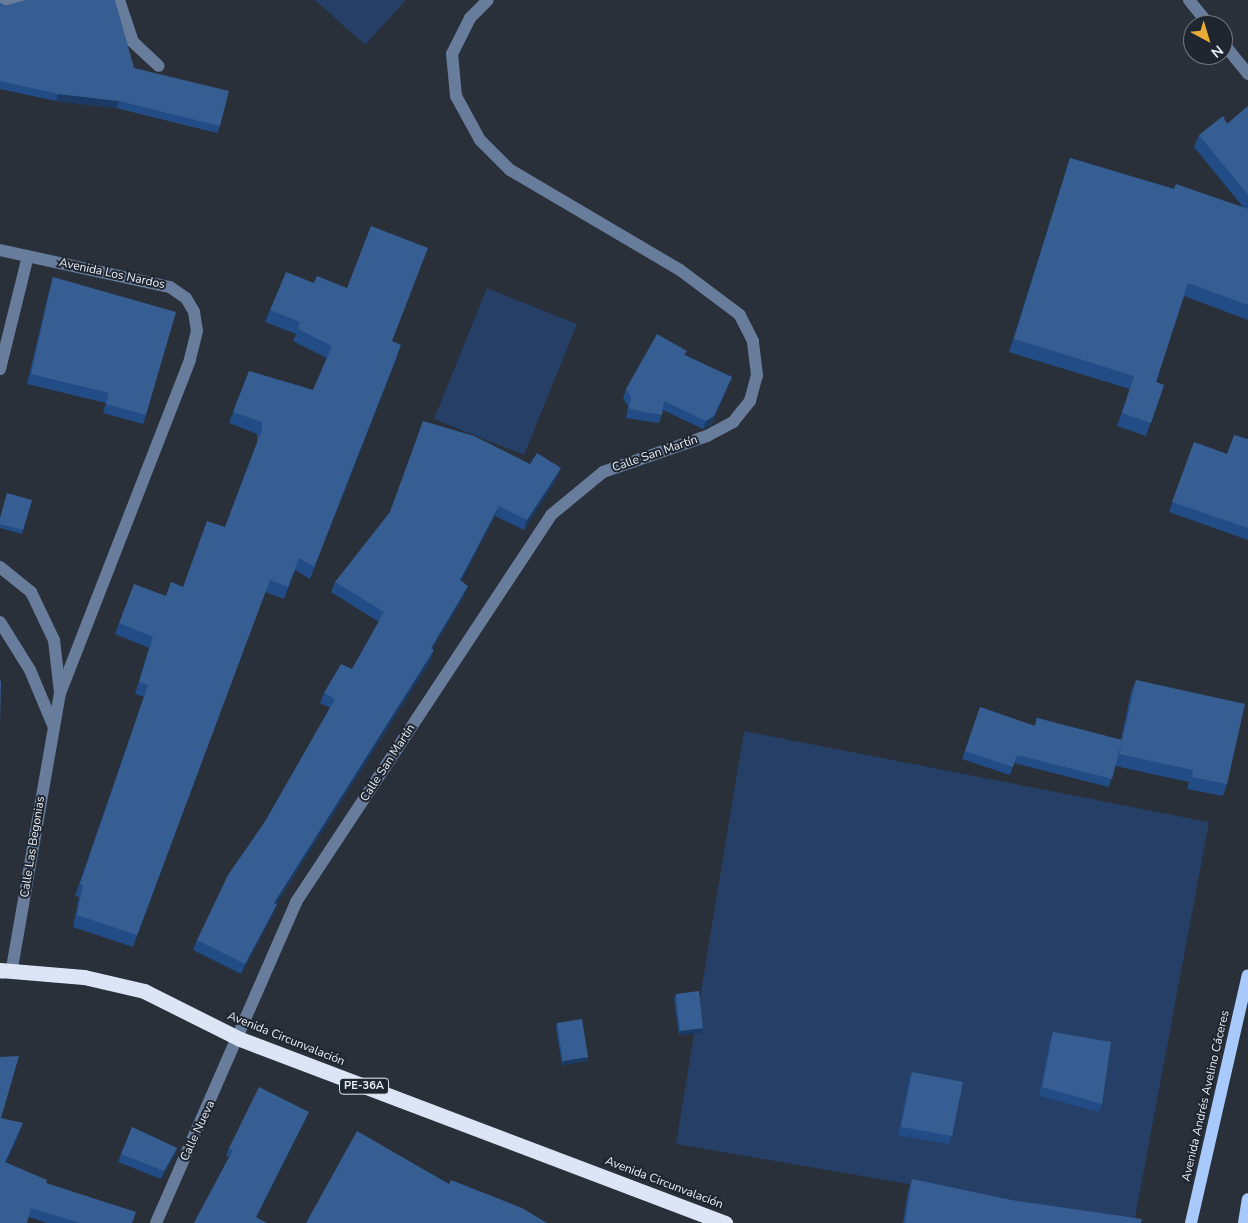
<!DOCTYPE html>
<html>
<head>
<meta charset="utf-8">
<style>
	body { margin:0 }
	#map { position:relative; width:1248px; height:1223px; overflow:hidden; background:#29303a; font-family:"Nunito Sans",sans-serif }
	div>[style] { position:absolute }
	.green>* { inset:0; background:#253f66 }
	.minor>* { height:12px; margin:-6px; padding:0 6px; transform-origin:6px; border-radius:6px; background:#687c9b }
	.major>* { height:12px; margin:-6px; padding:0 6px; transform-origin:6px; border-radius:6px; background:#a7c9fb }
	.highway>* { height:15px; margin:-7.5px; padding:0 7.5px; transform-origin:7.5px; border-radius:7.5px; background:#dbe5f5 }
	.wall>* { inset:0; background:#214c86 }
	.shaded-wall>* { inset:0; background:#1b3a63 }
	.building>* { inset:0; background:#375e92 }
	span { translate:-50% -50%; white-space:nowrap; text-align:center; line-height:1.15; -webkit-text-stroke:4px #1f2630; paint-order:stroke }
	.shield-label span { padding:1px 4px; background:#1f2630; border:1px solid; border-radius:4px; -webkit-text-stroke-width:0 }
	.shield-label { font-size:11px; color:#eaeff6; font-weight:700 }
	.street-label { font-size:12px; color:#eaeff6 }
	.north { position:absolute; left:1183px; top:15px; width:50px; height:50px; box-sizing:border-box; background:#1f2630; border:1px solid #70767f; border-radius:50%; rotate:141deg; font-size:14px; font-weight:700; line-height:20px; text-align:center; color:#eaeff6 }
	.north::after { content:''; display:block; margin:auto; width:18px; height:22px; background:#eaaa38; clip-path:polygon(50% 0,100% 100%,50% 72%,0 100%) }
</style>
</head>
<body>
<div id="map">
	<div class="green">
		<i style="clip-path:polygon(315px 0,406px 0,365px 45px)"></i>
		<i style="clip-path:polygon(487px 288px,577px 324px,524px 455px,434px 419px)"></i>
		<i style="clip-path:polygon(744px 731px,1209px 822px,1134px 1223px,676px 1144px)"></i>
	</div>
	<div class="minor">
		<i style="left:119px;top:0;width:44px;rotate:71.6deg"></i>
		<i style="left:133px;top:42px;width:35px;rotate:43deg"></i>
		<i style="left:1189px;top:0;width:32px;rotate:51deg"></i>
		<i style="left:0;top:5px;width:22px;rotate:-13deg"></i>
		<i style="left:1223px;top:43px;width:40px;rotate:51deg"></i>
		<i style="left:0;top:250px;width:174px;rotate:12.3deg"></i>
		<i style="left:170px;top:287px;width:19px;rotate:35deg"></i>
		<i style="left:186px;top:298px;width:16px;rotate:60deg"></i>
		<i style="left:194px;top:312px;width:19px;rotate:81deg"></i>
		<i style="left:197px;top:331px;width:30px;rotate:104deg"></i>
		<i style="left:190px;top:360px;width:357px;rotate:111.3deg"></i>
		<i style="left:0;top:369px;width:116px;rotate:-76.1deg"></i>
		<i style="left:0;top:567px;width:40px;rotate:39deg"></i>
		<i style="left:31px;top:592px;width:53px;rotate:64.4deg"></i>
		<i style="left:54px;top:640px;width:53px;rotate:83.5deg"></i>
		<i style="left:60px;top:693px;width:280px;rotate:99.9deg"></i>
		<i style="left:12px;top:969px;width:11px;rotate:158deg"></i>
		<i style="left:0;top:622px;width:57px;rotate:58deg"></i>
		<i style="left:30px;top:670px;width:60px;rotate:67.3deg"></i>
		<i style="left:156px;top:1223px;width:350px;rotate:-66.4deg"></i>
		<i style="left:296px;top:902px;width:463px;rotate:-56.6deg"></i>
		<i style="left:551px;top:515px;width:67px;rotate:-39.6deg"></i>
		<i style="left:603px;top:472px;width:110px;rotate:-19.1deg"></i>
		<i style="left:707px;top:436px;width:30px;rotate:-28deg"></i>
		<i style="left:733px;top:422px;width:27px;rotate:-51deg"></i>
		<i style="left:750px;top:401px;width:27px;rotate:-75deg"></i>
		<i style="left:757px;top:375px;width:34px;rotate:-97deg"></i>
		<i style="left:753px;top:341px;width:29px;rotate:-117deg"></i>
		<i style="left:740px;top:315px;width:75px;rotate:-143.1deg"></i>
		<i style="left:680px;top:270px;width:197px;rotate:-149.5deg"></i>
		<i style="left:510px;top:170px;width:42px;rotate:-135deg"></i>
		<i style="left:480px;top:140px;width:50px;rotate:-118.6deg"></i>
		<i style="left:456px;top:96px;width:42px;rotate:-95.4deg"></i>
		<i style="left:452px;top:54px;width:40px;rotate:-63.4deg"></i>
		<i style="left:470px;top:18px;width:25px;rotate:-45deg"></i>
	</div>
	<div class="major">
		<i style="left:1191px;top:1223px;width:254px;rotate:-77.1deg"></i>
		<i style="left:1244px;top:1223px;width:24px;rotate:-81deg"></i>
	</div>
	<div class="highway">
		<i style="left:0;top:970px;width:84px;rotate:4.8deg"></i>
		<i style="left:84px;top:977px;width:62px;rotate:13.1deg"></i>
		<i style="left:144px;top:991px;width:107px;rotate:26.6deg"></i>
		<i style="left:240px;top:1039px;width:519px;rotate:20.78deg"></i>
	</div>
	<div class="wall">
		<i style="clip-path:polygon(0 3px,134px 68px,220px 126px,217px 133px,116px 108px,56px 101px,0 89px)"></i>
		<i style="clip-path:polygon(1248px 106px,1248px 320px,1184px 296px,1156px 382px,1164px 385px,1146px 436px,1117px 426px,1130px 389px,1009px 352px,1070px 158px,1174px 189px,1243px 207px,1194px 147px,1199px 135px,1227px 124px)"></i>
		<i style="clip-path:polygon(53px 277px,146px 415px,143px 424px,103px 413px,106px 403px,27px 384px,50px 287px)"></i>
		<i style="clip-path:polygon(270px 310px,392px 342px,397px 357px,310px 579px,295px 570px,284px 599px,265px 592px,133px 947px,73px 927px,79px 897px,75px 896px,144px 697px,135px 694px,149px 648px,115px 634px,119px 623px,166px 596px,171px 582px,183px 587px,225px 527px,257px 442px,257px 434px,229px 423px,249px 371px,313px 390px,327px 358px,293px 341px,296px 334px,265px 322px)"></i>
		<i style="clip-path:polygon(685px 355px,732px 377px,711px 425px,703px 429px,663px 410px,659px 423px,626px 418px,628px 406px,623px 398px,626px 389px)"></i>
		<i style="clip-path:polygon(1248px 439px,1248px 540px,1169px 512px,1194px 442px,1227px 454px)"></i>
		<i style="clip-path:polygon(557px 478px,524px 530px,495px 516px,461px 581px,464px 596px,432px 649px,431px 660px,276px 904px,277px 904px,273px 914px,241px 974px,193px 950px,197px 940px,330px 708px,320px 703px,324px 693px,352px 669px,379px 622px,331px 592px,335px 582px)"></i>
		<i style="clip-path:polygon(32px 500px,22px 534px,0 528px,0 517px)"></i>
		<i style="clip-path:polygon(1136px 680px,1227px 784px,1223px 796px,1187px 789px,1189px 782px,1115px 766px,1109px 787px,1014px 763px,1010px 775px,962px 759px,980px 707px,1034px 726px,1037px 718px,1121px 740px,1131px 692px)"></i>
		<i style="clip-path:polygon(676px 994px,703px 1028px,702px 1033px,679px 1035px,674px 998px)"></i>
		<i style="clip-path:polygon(557px 1023px,588px 1057px,587px 1061px,562px 1065px,556px 1027px)"></i>
		<i style="clip-path:polygon(1053px 1032px,1102px 1104px,1099px 1112px,1039px 1096px,1050px 1040px)"></i>
		<i style="clip-path:polygon(912px 1072px,952px 1136px,949px 1144px,898px 1135px,909px 1080px)"></i>
		<i style="clip-path:polygon(1px 1118px,20px 1132px,6px 1163px,46px 1184px,132px 1223px,47px 1223px,29px 1217px,0 1223px)"></i>
		<i style="clip-path:polygon(306px 1119px,194px 1223px,229px 1157px,226px 1156px,229px 1148px)"></i>
		<i style="clip-path:polygon(132px 1127px,177px 1148px,174px 1156px,161px 1179px,118px 1162px)"></i>
		<i style="clip-path:polygon(912px 1179px,1011px 1200px,1141px 1223px,903px 1223px,908px 1191px)"></i>
	</div>
	<div class="shaded-wall">
		<i style="clip-path:polygon(58px 94px,119px 101px,116px 108px,56px 101px)"></i>
		<i style="clip-path:polygon(732px 377px,711px 425px,703px 429px,706px 421px)"></i>
		<i style="clip-path:polygon(561px 468px,557px 478px,524px 530px,527px 520px)"></i>
		<i style="clip-path:polygon(499px 506px,495px 516px,457px 590px,460px 580px)"></i>
		<i style="clip-path:polygon(468px 586px,464px 596px,427px 658px,431px 648px)"></i>
		<i style="clip-path:polygon(434px 650px,431px 660px,270px 913px,274px 903px)"></i>
		<i style="clip-path:polygon(277px 904px,273px 914px,241px 974px,245px 964px)"></i>
		<i style="clip-path:polygon(703px 1028px,702px 1033px,679px 1035px,680px 1031px)"></i>
		<i style="clip-path:polygon(588px 1057px,587px 1061px,562px 1065px,563px 1061px)"></i>
		<i style="clip-path:polygon(309px 1112px,306px 1119px,254px 1223px,256px 1217px)"></i>
		<i style="clip-path:polygon(23px 1123px,20px 1132px,2px 1172px,5px 1162px)"></i>
		<i style="clip-path:polygon(177px 1148px,174px 1156px,161px 1179px,164px 1171px)"></i>
	</div>
	<div class="building">
		<i style="clip-path:polygon(26px 0,115px 0,134px 68px,229px 91px,220px 126px,119px 101px,58px 94px,0 81px,0 3px,4px 6px)"></i>
		<i style="clip-path:polygon(1248px 106px,1248px 195px,1199px 135px,1223px 116px,1227px 124px)"></i>
		<i style="clip-path:polygon(1070px 158px,1174px 189px,1176px 184px,1248px 209px,1248px 305px,1188px 283px,1156px 382px,1164px 385px,1151px 423px,1122px 413px,1134px 376px,1014px 339px)"></i>
		<i style="clip-path:polygon(371px 226px,428px 248px,392px 341px,401px 345px,314px 567px,299px 558px,288px 587px,270px 580px,137px 935px,77px 915px,83px 885px,80px 884px,148px 685px,139px 682px,153px 637px,119px 623px,134px 584px,166px 596px,171px 582px,183px 587px,207px 521px,225px 527px,262px 430px,262px 422px,233px 412px,249px 371px,313px 390px,332px 346px,298px 329px,300px 322px,270px 310px,286px 272px,314px 283px,317px 276px,347px 288px)"></i>
		<i style="clip-path:polygon(53px 277px,176px 312px,146px 415px,106px 404px,109px 393px,31px 374px)"></i>
		<i style="clip-path:polygon(657px 334px,687px 351px,684px 355px,732px 377px,714px 416px,706px 421px,664px 401px,662px 415px,629px 409px,631px 397px,626px 389px)"></i>
		<i style="clip-path:polygon(423px 421px,474px 436px,530px 464px,537px 453px,561px 468px,527px 520px,499px 506px,460px 580px,468px 586px,431px 648px,434px 650px,274px 903px,277px 904px,245px 964px,197px 940px,228px 875px,266px 820px,335px 699px,324px 693px,341px 664px,352px 669px,384px 612px,335px 582px,390px 512px)"></i>
		<i style="clip-path:polygon(1234px 435px,1248px 439px,1248px 528px,1172px 502px,1194px 442px,1227px 454px)"></i>
		<i style="clip-path:polygon(7px 493px,32px 500px,23px 530px,0 524px,0 518px)"></i>
		<i style="clip-path:polygon(1136px 680px,1245px 704px,1227px 784px,1192px 777px,1193px 770px,1119px 754px)"></i>
		<i style="clip-path:polygon(0 681px,1px 681px,0 726px)"></i>
		<i style="clip-path:polygon(980px 707px,1035px 726px,1037px 718px,1122px 740px,1112px 779px,1017px 755px,1013px 767px,965px 751px)"></i>
		<i style="clip-path:polygon(699px 991px,703px 1028px,680px 1031px,676px 994px)"></i>
		<i style="clip-path:polygon(582px 1019px,588px 1057px,563px 1061px,557px 1023px)"></i>
		<i style="clip-path:polygon(1053px 1032px,1111px 1042px,1102px 1104px,1042px 1087px)"></i>
		<i style="clip-path:polygon(19px 1056px,1px 1118px,23px 1123px,5px 1162px,47px 1180px,46px 1183px,136px 1212px,132px 1223px,80px 1223px,31px 1208px,27px 1223px,0 1223px,0 1057px)"></i>
		<i style="clip-path:polygon(912px 1072px,963px 1082px,952px 1136px,901px 1127px)"></i>
		<i style="clip-path:polygon(259px 1087px,309px 1112px,256px 1217px,267px 1223px,194px 1223px,233px 1150px,229px 1148px)"></i>
		<i style="clip-path:polygon(132px 1127px,177px 1148px,164px 1171px,121px 1154px)"></i>
		<i style="clip-path:polygon(357px 1131px,449px 1184px,451px 1180px,522px 1208px,547px 1223px,306px 1223px)"></i>
		<i style="clip-path:polygon(912px 1179px,1011px 1200px,1142px 1219px,1141px 1223px,905px 1223px)"></i>
	</div>
	<div class="shield-label">
		<span style="left:364px;top:1086px">PE-36A</span>
	</div>
	<div class="street-label">
		<span style="left:112px;top:274px;rotate:12deg">Avenida Los Nardos</span>
		<span style="left:655px;top:454px;rotate:-19deg">Calle San Martín</span>
		<span style="left:388px;top:763px;rotate:-57deg">Calle San Martín</span>
		<span style="left:33px;top:847px;rotate:-81deg">Calle Las Begonias</span>
		<span style="left:286px;top:1039px;rotate:22deg">Avenida Circunvalación</span>
		<span style="left:1206px;top:1096px;rotate:-77deg">Avenida Andrés Avelino Cáceres</span>
		<span style="left:198px;top:1131px;rotate:-65deg">Calle Nueva</span>
		<span style="left:664px;top:1183px;rotate:21deg">Avenida Circunvalación</span>
	</div>
	<div class="north">N</div>
</div>
</body>
</html>
